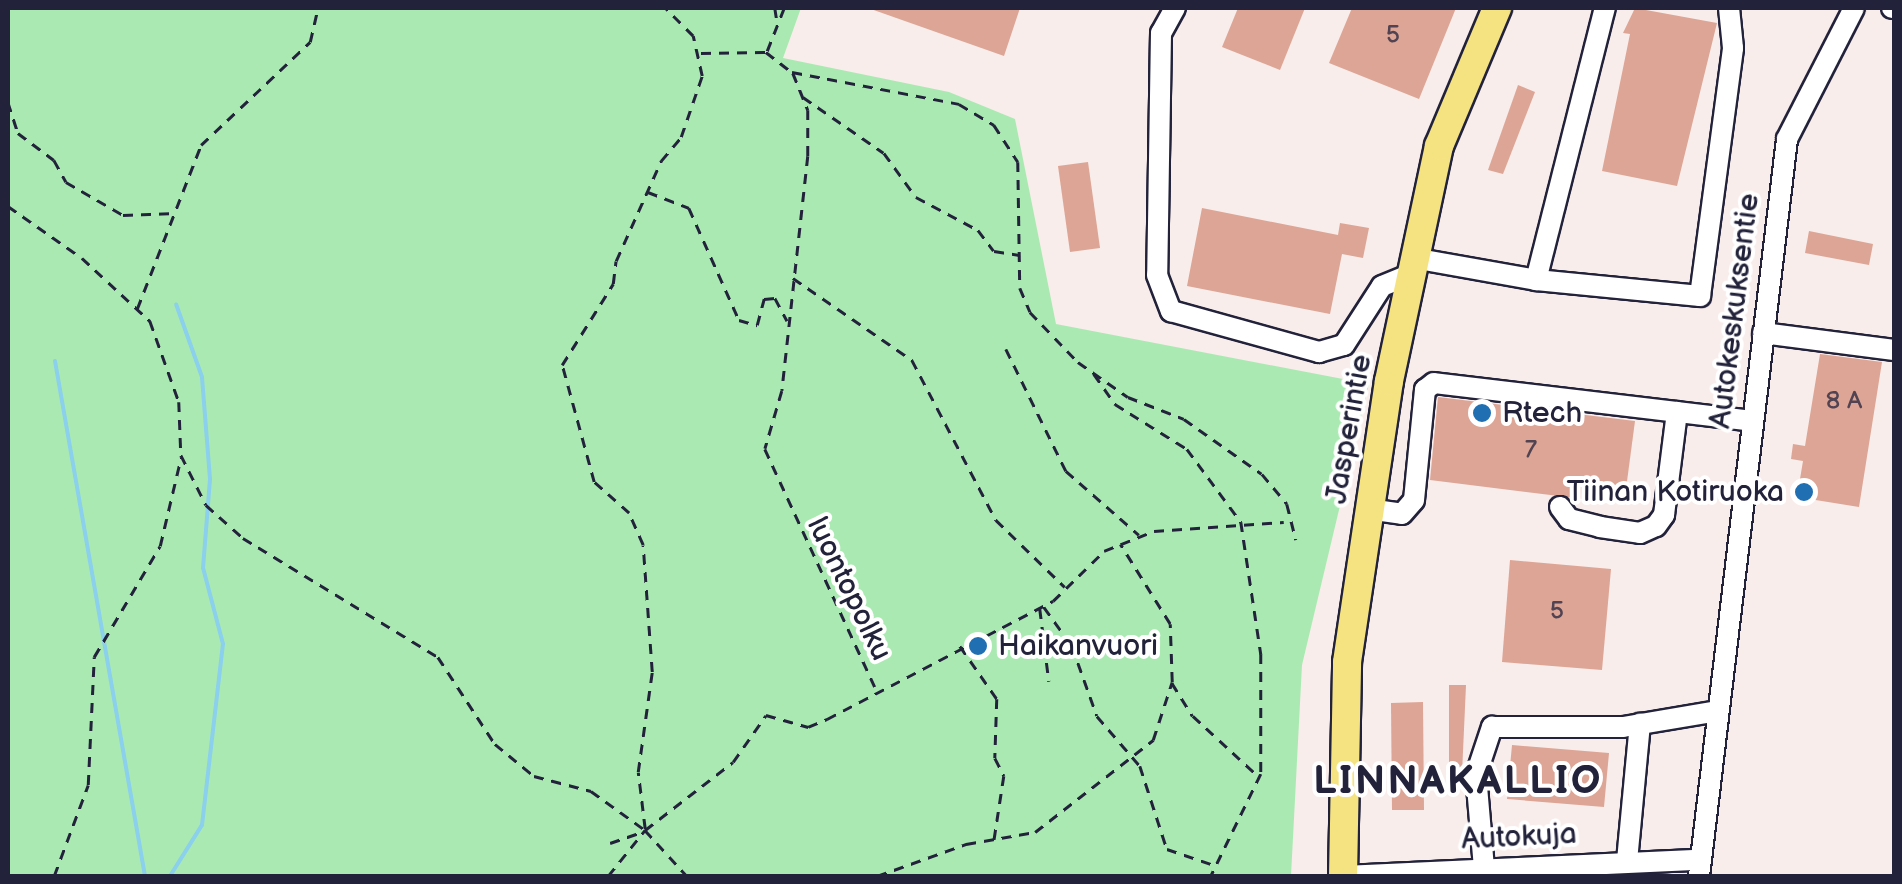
<!DOCTYPE html>
<html>
<head>
<meta charset="utf-8">
<style>
	body { margin:0 }
	#map { position:relative; width:1902px; height:884px; overflow:hidden; background:#f8edea; font-family:"Balsamiq Sans",sans-serif }
	div>[style] { position:absolute }
	.green>* { inset:0; background:#aaeab2 }
	.stream>* { height:4px; margin:-2px; padding:0 2px; transform-origin:2px; border-radius:2px; background:#8bd0ec }
	.building>* { inset:0; background:#dda595 }
	.path>* { height:2.5px; margin-top:-1.25px; transform-origin:0; background:repeating-linear-gradient(90deg,#22223b 0 10px,transparent 0 18px) }
	.roads { filter:drop-shadow(2px 0 #22223b) drop-shadow(-2px 0 #22223b) drop-shadow(0 2px #22223b) drop-shadow(0 -2px #22223b) }
	.minor>* { height:20px; margin:-10px; padding:0 10px; transform-origin:10px; border-radius:10px; background:#fff }
	.major>* { height:28px; margin:-14px; padding:0 14px; transform-origin:14px; border-radius:14px; background:#f5e382 }
	.dots>* { width:28px; height:28px; translate:-50% -50%; box-sizing:border-box; border:5px solid #fff; border-radius:50% }
	span { translate:-50% -50%; white-space:nowrap; text-align:center; line-height:1.15; -webkit-text-stroke:8px #fff; paint-order:stroke }
	.number-label { font-size:25px; color:#514352 }
	.number-label span { -webkit-text-stroke-width:0 }
	.street-label { font-size:30px; color:#22223b }
	.poi-label { font-size:30px; color:#22223b }
	.left { translate:0 -50%; text-align:left }
	.right { translate:-100% -50%; text-align:right }
	.district-label { font-size:40px; color:#22223b; font-weight:700; letter-spacing:2.5px }
	.frame { position:absolute; inset:0; border:10px solid #22223b; pointer-events:none }
</style>
</head>
<body>
<div id="map">
	<div class="green">
		<i style="clip-path:polygon(8px 8px,801px 8px,783px 58px,949px 92px,1015px 119px,1056px 324px,1369px 384px,1302px 665px,1291px 876px,8px 876px)"></i>
	</div>
	<div class="stream">
		<i style="left:55px;top:361px;width:523px;rotate:80.09deg"></i>
		<i style="left:170px;top:876px;width:60px;rotate:-57.9deg"></i>
		<i style="left:202px;top:825px;width:182px;rotate:-83.4deg"></i>
		<i style="left:223px;top:644px;width:79px;rotate:-104.7deg"></i>
		<i style="left:203px;top:568px;width:89px;rotate:-85.5deg"></i>
		<i style="left:210px;top:479px;width:102px;rotate:-94.5deg"></i>
		<i style="left:202px;top:377px;width:77px;rotate:-109.6deg"></i>
	</div>
	<div class="building">
		<i style="clip-path:polygon(868px 8px,1020px 8px,1004px 56px)"></i>
		<i style="clip-path:polygon(1238px 8px,1305px 8px,1280px 70px,1222px 47px)"></i>
		<i style="clip-path:polygon(1352px 8px,1456px 8px,1419px 99px,1329px 63px)"></i>
		<i style="clip-path:polygon(1635px 8px,1717px 23px,1677px 186px,1602px 171px,1630px 34px,1623px 33px)"></i>
		<i style="clip-path:polygon(1518px 85px,1535px 92px,1503px 174px,1488px 170px)"></i>
		<i style="clip-path:polygon(1088px 162px,1100px 248px,1070px 252px,1058px 166px)"></i>
		<i style="clip-path:polygon(1202px 208px,1338px 235px,1340px 223px,1369px 228px,1363px 258px,1342px 254px,1330px 314px,1187px 286px)"></i>
		<i style="clip-path:polygon(1809px 231px,1873px 244px,1869px 265px,1805px 253px)"></i>
		<i style="clip-path:polygon(1820px 354px,1882px 362px,1859px 507px,1797px 497px,1803px 461px,1791px 459px,1793px 444px,1805px 446px)"></i>
		<i style="clip-path:polygon(1438px 397px,1635px 421px,1624px 504px,1430px 480px)"></i>
		<i style="clip-path:polygon(1510px 560px,1611px 569px,1602px 670px,1502px 662px)"></i>
		<i style="clip-path:polygon(1449px 685px,1466px 685px,1462px 774px,1449px 774px)"></i>
		<i style="clip-path:polygon(1423px 702px,1424px 810px,1392px 810px,1391px 703px)"></i>
		<i style="clip-path:polygon(1512px 745px,1609px 753px,1604px 807px,1507px 799px)"></i>
	</div>
	<div class="path">
		<i style="left:775px;top:8px;width:13px;rotate:81deg"></i>
		<i style="left:767px;top:51px;width:46px;rotate:-68.4deg"></i>
		<i style="left:701px;top:53px;width:65px;rotate:-0.9deg"></i>
		<i style="left:766px;top:52px;width:33px;rotate:38deg"></i>
		<i style="left:792px;top:72px;width:170px;rotate:10.8deg"></i>
		<i style="left:959px;top:104px;width:41px;rotate:31deg"></i>
		<i style="left:994px;top:125px;width:44px;rotate:57deg"></i>
		<i style="left:1018px;top:162px;width:126px;rotate:89.1deg"></i>
		<i style="left:1020px;top:288px;width:26px;rotate:67deg"></i>
		<i style="left:1030px;top:312px;width:69px;rotate:46.2deg"></i>
		<i style="left:1078px;top:362px;width:61px;rotate:35deg"></i>
		<i style="left:1128px;top:397px;width:60px;rotate:21.4deg"></i>
		<i style="left:1184px;top:419px;width:95px;rotate:35.2deg"></i>
		<i style="left:1262px;top:474px;width:39px;rotate:50deg"></i>
		<i style="left:1287px;top:504px;width:37px;rotate:76deg"></i>
		<i style="left:793px;top:73px;width:40px;rotate:68deg"></i>
		<i style="left:808px;top:110px;width:46px;rotate:90deg"></i>
		<i style="left:808px;top:156px;width:236px;rotate:96.3deg"></i>
		<i style="left:782px;top:391px;width:60px;rotate:106.3deg"></i>
		<i style="left:765px;top:449px;width:262px;rotate:65.2deg"></i>
		<i style="left:803px;top:97px;width:98px;rotate:34.7deg"></i>
		<i style="left:884px;top:153px;width:54px;rotate:54deg"></i>
		<i style="left:916px;top:197px;width:70px;rotate:28deg"></i>
		<i style="left:978px;top:230px;width:26px;rotate:53deg"></i>
		<i style="left:994px;top:251px;width:26px;rotate:9deg"></i>
		<i style="left:8px;top:102px;width:33px;rotate:72deg"></i>
		<i style="left:18px;top:133px;width:45px;rotate:36.9deg"></i>
		<i style="left:54px;top:160px;width:25px;rotate:61deg"></i>
		<i style="left:66px;top:182px;width:66px;rotate:30.1deg"></i>
		<i style="left:123px;top:215px;width:53px;rotate:-2.2deg"></i>
		<i style="left:648px;top:192px;width:44px;rotate:21.3deg"></i>
		<i style="left:689px;top:208px;width:123px;rotate:65.9deg"></i>
		<i style="left:739px;top:320px;width:19px;rotate:16deg"></i>
		<i style="left:757px;top:325px;width:27px;rotate:-75deg"></i>
		<i style="left:764px;top:299px;width:11px;rotate:-5deg"></i>
		<i style="left:775px;top:298px;width:26px;rotate:62deg"></i>
		<i style="left:8px;top:206px;width:90px;rotate:35.1deg"></i>
		<i style="left:82px;top:258px;width:93px;rotate:42.8deg"></i>
		<i style="left:150px;top:321px;width:86px;rotate:70.3deg"></i>
		<i style="left:179px;top:402px;width:53px;rotate:87.8deg"></i>
		<i style="left:181px;top:455px;width:56px;rotate:63.4deg"></i>
		<i style="left:206px;top:505px;width:50px;rotate:41.7deg"></i>
		<i style="left:243px;top:538px;width:228px;rotate:31.4deg"></i>
		<i style="left:438px;top:657px;width:104px;rotate:56.8deg"></i>
		<i style="left:495px;top:744px;width:50px;rotate:39.4deg"></i>
		<i style="left:534px;top:776px;width:59px;rotate:14.7deg"></i>
		<i style="left:591px;top:791px;width:67px;rotate:35.8deg"></i>
		<i style="left:645px;top:830px;width:62px;rotate:47.6deg"></i>
		<i style="left:793px;top:278px;width:145px;rotate:34.6deg"></i>
		<i style="left:912px;top:360px;width:181px;rotate:62.3deg"></i>
		<i style="left:996px;top:520px;width:96px;rotate:44.2deg"></i>
		<i style="left:137px;top:309px;width:176px;rotate:-68.7deg"></i>
		<i style="left:201px;top:145px;width:150px;rotate:-43.4deg"></i>
		<i style="left:310px;top:42px;width:35px;rotate:-77deg"></i>
		<i style="left:1006px;top:349px;width:136px;rotate:63.8deg"></i>
		<i style="left:1066px;top:471px;width:97px;rotate:41.2deg"></i>
		<i style="left:1094px;top:374px;width:37px;rotate:55deg"></i>
		<i style="left:1115px;top:404px;width:85px;rotate:32deg"></i>
		<i style="left:1187px;top:449px;width:91px;rotate:53.5deg"></i>
		<i style="left:1241px;top:522px;width:134px;rotate:81.4deg"></i>
		<i style="left:1261px;top:654px;width:120px;rotate:90deg"></i>
		<i style="left:1261px;top:774px;width:114px;rotate:116.1deg"></i>
		<i style="left:1044px;top:607px;width:48px;rotate:54.3deg"></i>
		<i style="left:1072px;top:646px;width:74px;rotate:70.3deg"></i>
		<i style="left:1097px;top:716px;width:66px;rotate:49.3deg"></i>
		<i style="left:1140px;top:766px;width:87px;rotate:72deg"></i>
		<i style="left:1167px;top:849px;width:50px;rotate:18.8deg"></i>
		<i style="left:1040px;top:609px;width:73px;rotate:82.9deg"></i>
		<i style="left:960px;top:646px;width:65px;rotate:55.1deg"></i>
		<i style="left:997px;top:699px;width:59px;rotate:91.9deg"></i>
		<i style="left:995px;top:758px;width:20px;rotate:63deg"></i>
		<i style="left:1004px;top:776px;width:66px;rotate:98.7deg"></i>
		<i style="left:1172px;top:683px;width:39px;rotate:58deg"></i>
		<i style="left:1193px;top:716px;width:87px;rotate:42.7deg"></i>
		<i style="left:645px;top:829px;width:57px;rotate:-97deg"></i>
		<i style="left:638px;top:772px;width:101px;rotate:-82deg"></i>
		<i style="left:652px;top:672px;width:127px;rotate:-94.1deg"></i>
		<i style="left:643px;top:545px;width:35px;rotate:-114deg"></i>
		<i style="left:629px;top:513px;width:47px;rotate:-138.5deg"></i>
		<i style="left:594px;top:482px;width:121px;rotate:-105.3deg"></i>
		<i style="left:562px;top:365px;width:96px;rotate:-57.8deg"></i>
		<i style="left:613px;top:284px;width:23px;rotate:-83deg"></i>
		<i style="left:616px;top:261px;width:110px;rotate:-65.8deg"></i>
		<i style="left:661px;top:161px;width:31px;rotate:-50deg"></i>
		<i style="left:681px;top:137px;width:65px;rotate:-71deg"></i>
		<i style="left:702px;top:76px;width:41px;rotate:-102.7deg"></i>
		<i style="left:693px;top:36px;width:40px;rotate:-135deg"></i>
		<i style="left:610px;top:843px;width:36px;rotate:-19deg"></i>
		<i style="left:54px;top:876px;width:97px;rotate:-69.5deg"></i>
		<i style="left:88px;top:785px;width:128px;rotate:-87.3deg"></i>
		<i style="left:94px;top:657px;width:129px;rotate:-59.3deg"></i>
		<i style="left:160px;top:546px;width:91px;rotate:-76.7deg"></i>
		<i style="left:608px;top:876px;width:59px;rotate:-51.2deg"></i>
		<i style="left:645px;top:830px;width:111px;rotate:-37.7deg"></i>
		<i style="left:733px;top:762px;width:57px;rotate:-54.9deg"></i>
		<i style="left:766px;top:715px;width:44px;rotate:15.9deg"></i>
		<i style="left:808px;top:727px;width:21px;rotate:-23deg"></i>
		<i style="left:827px;top:719px;width:255px;rotate:-27.6deg"></i>
		<i style="left:1053px;top:601px;width:71px;rotate:-44.4deg"></i>
		<i style="left:1104px;top:551px;width:54px;rotate:-21.8deg"></i>
		<i style="left:1154px;top:531px;width:130px;rotate:-4deg"></i>
		<i style="left:877px;top:876px;width:95px;rotate:-19.8deg"></i>
		<i style="left:966px;top:844px;width:70px;rotate:-9.9deg"></i>
		<i style="left:1035px;top:832px;width:150px;rotate:-37.9deg"></i>
		<i style="left:1153px;top:740px;width:61px;rotate:-71.9deg"></i>
		<i style="left:1172px;top:682px;width:58px;rotate:-92deg"></i>
		<i style="left:1170px;top:624px;width:94px;rotate:-122deg"></i>
	</div>
	<div class="roads">
		<div class="minor">
			<i style="left:1175px;top:8px;width:29px;rotate:119deg"></i>
			<i style="left:1161px;top:33px;width:242px;rotate:90.9deg"></i>
			<i style="left:1157px;top:275px;width:39px;rotate:69deg"></i>
			<i style="left:1171px;top:311px;width:154px;rotate:15.5deg"></i>
			<i style="left:1319px;top:352px;width:26px;rotate:-16deg"></i>
			<i style="left:1344px;top:345px;width:70px;rotate:-57.2deg"></i>
			<i style="left:1382px;top:286px;width:29px;rotate:-22deg"></i>
			<i style="left:1892px;top:8px;width:2px"></i>
			<i style="left:1413px;top:258px;width:125px;rotate:10.1deg"></i>
			<i style="left:1536px;top:280px;width:281px;rotate:-75.8deg"></i>
			<i style="left:1536px;top:280px;width:165px;rotate:5.6deg"></i>
			<i style="left:1700px;top:296px;width:250px;rotate:-82.4deg"></i>
			<i style="left:1733px;top:48px;width:40px;rotate:-95.7deg"></i>
			<i style="left:1763px;top:333px;width:132px;rotate:7.4deg"></i>
			<i style="left:1560px;top:507px;width:15px;rotate:53deg"></i>
			<i style="left:1569px;top:519px;width:32px;rotate:14deg"></i>
			<i style="left:1600px;top:527px;width:40px;rotate:8.5deg"></i>
			<i style="left:1640px;top:533px;width:17px;rotate:-24deg"></i>
			<i style="left:1656px;top:526px;width:14px;rotate:-54deg"></i>
			<i style="left:1664px;top:515px;width:104px;rotate:-82.8deg"></i>
			<i style="left:1368px;top:509px;width:34px;rotate:8deg"></i>
			<i style="left:1402px;top:514px;width:18px;rotate:-49deg"></i>
			<i style="left:1414px;top:500px;width:111px;rotate:-84.3deg"></i>
			<i style="left:1425px;top:390px;width:11px;rotate:-38deg"></i>
			<i style="left:1434px;top:383px;width:321px;rotate:6.8deg"></i>
			<i style="left:1627px;top:861px;width:138px;rotate:-84.6deg"></i>
			<i style="left:1484px;top:868px;width:93px;rotate:-94.9deg"></i>
			<i style="left:1476px;top:775px;width:51px;rotate:-71.6deg"></i>
			<i style="left:1492px;top:727px;width:131px"></i>
			<i style="left:1623px;top:727px;width:91px;rotate:-9.5deg"></i>
			<i style="left:1343px;top:876px;width:357px;rotate:-2.6deg"></i>
			<i style="left:1699px;top:876px;width:742px;rotate:-83.19deg"></i>
			<i style="left:1787px;top:139px;width:147px;rotate:-62.9deg"></i>
		</div>
		<div class="major">
			<i style="left:1343px;top:876px;width:214px;rotate:-88.9deg"></i>
			<i style="left:1347px;top:662px;width:284px;rotate:-81.5deg"></i>
			<i style="left:1389px;top:381px;width:240px;rotate:-78deg"></i>
			<i style="left:1439px;top:146px;width:150px;rotate:-67.2deg"></i>
		</div>
	</div>
	<div class="dots">
		<i style="left:1482px;top:413px;background:#1f6fb2"></i>
		<i style="left:1804px;top:492px;background:#1f6fb2"></i>
		<i style="left:978px;top:646px;background:#1f6fb2"></i>
	</div>
	<div class="number-label">
		<span style="left:1393px;top:35px">5</span>
		<span style="left:1844px;top:401px">8 A</span>
		<span style="left:1531px;top:450px">7</span>
		<span style="left:1557px;top:611px">5</span>
	</div>
	<div class="street-label">
		<span style="left:1735px;top:311px;rotate:-83deg">Autokeskuksentie</span>
		<span style="left:1349px;top:429px;rotate:-80deg">Jasperintie</span>
		<span style="left:849px;top:589px;rotate:64deg">luontopolku</span>
		<span style="left:1519px;top:837px;rotate:-3deg">Autokuja</span>
	</div>
	<div class="poi-label">
		<span class="left" style="left:1502px;top:413px">Rtech</span>
		<span class="right" style="left:1784px;top:492px">Tiinan Kotiruoka</span>
		<span class="left" style="left:998px;top:646px">Haikanvuori</span>
	</div>
	<div class="district-label">
		<span style="left:1458px;top:781px">LINNAKALLIO</span>
	</div>
	<div class="frame"></div>
</div>
</body>
</html>
